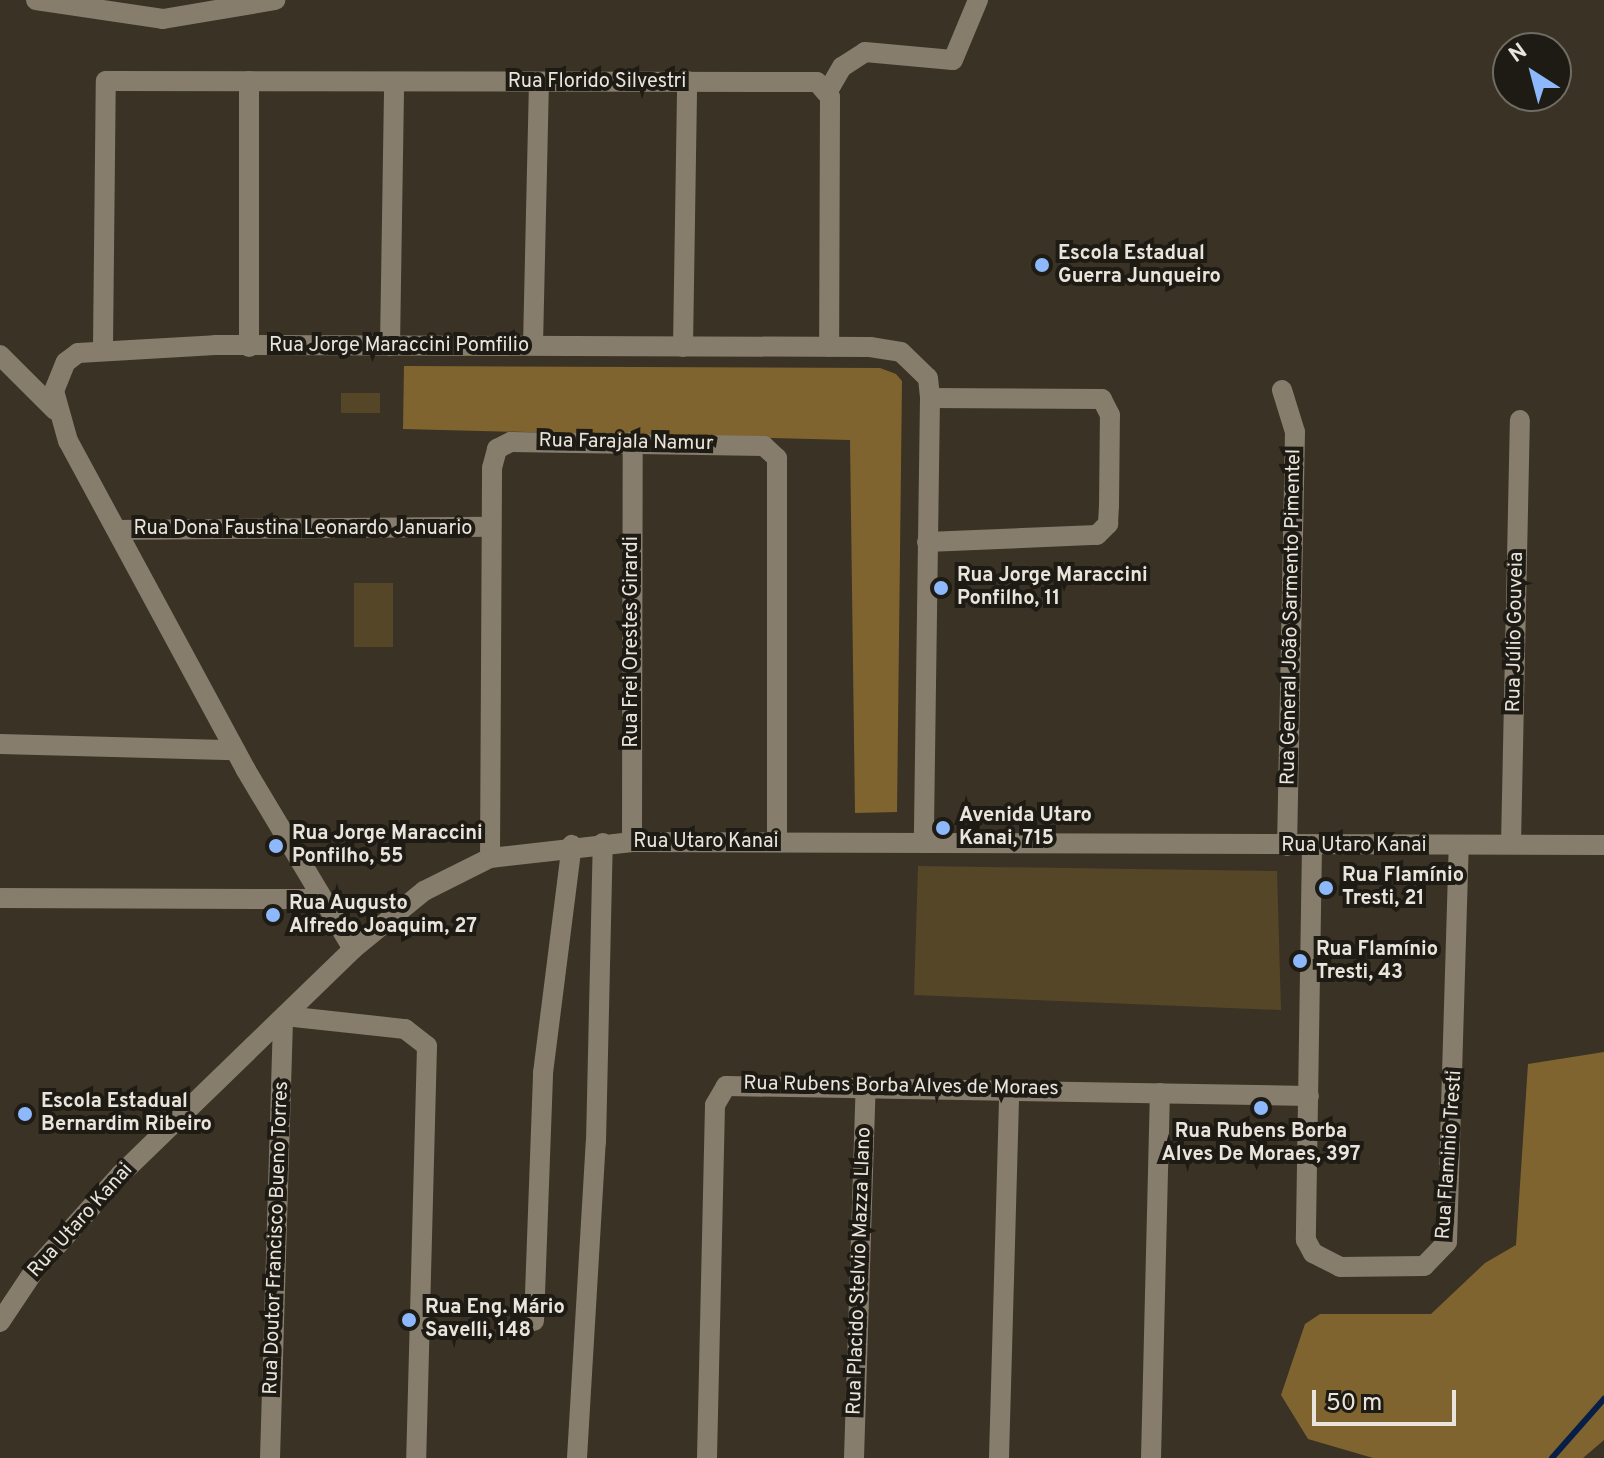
<!DOCTYPE html>
<html>
<head>
<meta charset="utf-8">
<style>
	body { margin:0 }
	#map { position:relative; width:1604px; height:1458px; overflow:hidden; background:#3a3224; font-family:Overpass,sans-serif }
	div>[style] { position:absolute }
	.green>* { inset:0; background:#564628 }
	.forest>* { inset:0; background:#806430 }
	.stream>* { height:6px; margin:-3px; padding:0 3px; transform-origin:3px; border-radius:3px; background:#071f46 }
	.minor>* { height:20px; margin:-10px; padding:0 10px; transform-origin:10px; border-radius:10px; background:#867d6c }
	.dots>* { width:22px; height:22px; translate:-50% -50%; box-sizing:border-box; border:4px solid #1e1b14; border-radius:50% }
	span { translate:-50% -50%; white-space:nowrap; text-align:center; line-height:1.15; -webkit-text-stroke:8px #1e1b14; paint-order:stroke }
	.street-label { font-size:20px; color:#eae5dc }
	.poi-label { font-size:20px; color:#eae5dc; font-weight:700 }
	.left { translate:0 -50%; text-align:left }
	.north { position:absolute; left:1492px; top:32px; width:80px; height:80px; box-sizing:border-box; background:#1e1b14; border:2px solid #706c64; border-radius:50%; rotate:324deg; font-size:22px; font-weight:700; line-height:32px; text-align:center; color:#eae5dc }
	.north::after { content:''; display:block; margin:auto; width:28px; height:36px; background:#8db9fc; clip-path:polygon(50% 0,100% 100%,50% 72%,0 100%) }
	.scale { position:absolute; left:1312px; top:1390px; width:144px; height:36px; box-sizing:border-box; border:4px solid #eae5dc; border-top:0; padding-left:10px; font-size:24px; line-height:28px; white-space:nowrap; color:#eae5dc; -webkit-text-stroke:6px #1e1b14; paint-order:stroke }
</style>
</head>
<body>
<div id="map">
	<div class="green">
		<i style="clip-path:polygon(341px 393px,380px 393px,380px 413px,341px 413px)"></i>
		<i style="clip-path:polygon(354px 583px,393px 583px,393px 647px,354px 647px)"></i>
		<i style="clip-path:polygon(918px 866px,1277px 871px,1281px 1010px,914px 995px)"></i>
	</div>
	<div class="forest">
		<i style="clip-path:polygon(404px 366px,880px 368px,896px 374px,902px 381px,897px 812px,855px 813px,850px 440px,403px 429px)"></i>
		<i style="clip-path:polygon(1604px 1052px,1604px 1440px,1583px 1458px,1373px 1458px,1308px 1439px,1281px 1395px,1305px 1324px,1320px 1314px,1431px 1314px,1485px 1263px,1516px 1245px,1528px 1064px)"></i>
	</div>
	<div class="stream">
		<i style="left:1552px;top:1458px;width:79px;rotate:-48.6deg"></i>
	</div>
	<div class="minor">
		<i style="left:36px;top:0;width:128px;rotate:8.5deg"></i>
		<i style="left:163px;top:19px;width:114px;rotate:-9.6deg"></i>
		<i style="left:828px;top:91px;width:28px;rotate:-60deg"></i>
		<i style="left:842px;top:67px;width:27px;rotate:-33deg"></i>
		<i style="left:865px;top:52px;width:88px;rotate:5.2deg"></i>
		<i style="left:953px;top:60px;width:65px;rotate:-67.4deg"></i>
		<i style="left:533px;top:345px;width:262px;rotate:-88.7deg"></i>
		<i style="left:390px;top:346px;width:264px;rotate:-89.1deg"></i>
		<i style="left:103px;top:347px;width:266px;rotate:-89.4deg"></i>
		<i style="left:106px;top:81px;width:711px;rotate:0.08deg"></i>
		<i style="left:817px;top:82px;width:20px;rotate:49deg"></i>
		<i style="left:830px;top:97px;width:250px;rotate:90.2deg"></i>
		<i style="left:249px;top:347px;width:266px;rotate:-90deg"></i>
		<i style="left:683px;top:347px;width:266px;rotate:-89.1deg"></i>
		<i style="left:0;top:355px;width:78px;rotate:45deg"></i>
		<i style="left:1282px;top:390px;width:44px;rotate:72.8deg"></i>
		<i style="left:1295px;top:432px;width:414px;rotate:91.1deg"></i>
		<i style="left:117px;top:530px;width:373px;rotate:-0.5deg"></i>
		<i style="left:927px;top:542px;width:170px;rotate:-2.4deg"></i>
		<i style="left:1097px;top:535px;width:16px;rotate:-45deg"></i>
		<i style="left:1108px;top:524px;width:18px;rotate:-87deg"></i>
		<i style="left:1109px;top:506px;width:91px;rotate:-89.4deg"></i>
		<i style="left:1110px;top:415px;width:18px;rotate:-117deg"></i>
		<i style="left:1102px;top:399px;width:172px;rotate:-179.7deg"></i>
		<i style="left:0;top:744px;width:235px;rotate:1.5deg"></i>
		<i style="left:632px;top:842px;width:401px;rotate:-89.9deg"></i>
		<i style="left:1511px;top:844px;width:424px;rotate:-88.8deg"></i>
		<i style="left:1312px;top:846px;width:394px;rotate:90.9deg"></i>
		<i style="left:1306px;top:1240px;width:15px;rotate:62deg"></i>
		<i style="left:1313px;top:1253px;width:30px;rotate:27deg"></i>
		<i style="left:1340px;top:1267px;width:84px;rotate:-0.7deg"></i>
		<i style="left:1424px;top:1266px;width:33px;rotate:-46deg"></i>
		<i style="left:1447px;top:1242px;width:395px;rotate:-88.3deg"></i>
		<i style="left:490px;top:858px;width:390px;rotate:-89.7deg"></i>
		<i style="left:492px;top:468px;width:20px;rotate:-75deg"></i>
		<i style="left:497px;top:449px;width:16px;rotate:-27deg"></i>
		<i style="left:511px;top:442px;width:253px;rotate:0.9deg"></i>
		<i style="left:764px;top:446px;width:18px;rotate:43deg"></i>
		<i style="left:777px;top:458px;width:384px;rotate:90deg"></i>
		<i style="left:0;top:898px;width:320px;rotate:0.2deg"></i>
		<i style="left:353px;top:949px;width:209px;rotate:-120.9deg"></i>
		<i style="left:246px;top:770px;width:374px;rotate:-118.4deg"></i>
		<i style="left:68px;top:441px;width:52px;rotate:-105.6deg"></i>
		<i style="left:54px;top:391px;width:31px;rotate:-68deg"></i>
		<i style="left:66px;top:362px;width:15px;rotate:-37deg"></i>
		<i style="left:78px;top:353px;width:137px;rotate:-3.3deg"></i>
		<i style="left:215px;top:345px;width:655px;rotate:0.17deg"></i>
		<i style="left:870px;top:347px;width:31px;rotate:9deg"></i>
		<i style="left:901px;top:352px;width:37px;rotate:44deg"></i>
		<i style="left:928px;top:378px;width:20px;rotate:84deg"></i>
		<i style="left:930px;top:398px;width:444px;rotate:90.8deg"></i>
		<i style="left:285px;top:1016px;width:121px;rotate:6.2deg"></i>
		<i style="left:405px;top:1029px;width:28px;rotate:38deg"></i>
		<i style="left:427px;top:1046px;width:412px;rotate:91.5deg"></i>
		<i style="left:534px;top:1321px;width:248px;rotate:-87.9deg"></i>
		<i style="left:543px;top:1073px;width:230px;rotate:-82.8deg"></i>
		<i style="left:0;top:1322px;width:61px;rotate:-56.3deg"></i>
		<i style="left:34px;top:1271px;width:129px;rotate:-48.1deg"></i>
		<i style="left:120px;top:1175px;width:325px;rotate:-44.1deg"></i>
		<i style="left:353px;top:949px;width:92px;rotate:-39.2deg"></i>
		<i style="left:424px;top:891px;width:74px;rotate:-26.6deg"></i>
		<i style="left:490px;top:858px;width:143px;rotate:-6.4deg"></i>
		<i style="left:632px;top:842px;width:972px;rotate:0.18deg"></i>
		<i style="left:270px;top:1458px;width:440px;rotate:-88.3deg"></i>
		<i style="left:577px;top:1458px;width:317px;rotate:-86.6deg"></i>
		<i style="left:596px;top:1142px;width:299px;rotate:-88.7deg"></i>
		<i style="left:707px;top:1458px;width:353px;rotate:-88.7deg"></i>
		<i style="left:715px;top:1105px;width:22px;rotate:-60deg"></i>
		<i style="left:726px;top:1086px;width:583px;rotate:0.98deg"></i>
		<i style="left:854px;top:1458px;width:373px;rotate:-88.2deg"></i>
		<i style="left:999px;top:1458px;width:369px;rotate:-88.4deg"></i>
		<i style="left:1151px;top:1458px;width:365px;rotate:-88.6deg"></i>
	</div>
	<div class="dots">
		<i style="left:1042px;top:265px;background:#8db9fc"></i>
		<i style="left:941px;top:588px;background:#8db9fc"></i>
		<i style="left:943px;top:828px;background:#8db9fc"></i>
		<i style="left:276px;top:846px;background:#8db9fc"></i>
		<i style="left:1326px;top:888px;background:#8db9fc"></i>
		<i style="left:273px;top:915px;background:#8db9fc"></i>
		<i style="left:1300px;top:961px;background:#8db9fc"></i>
		<i style="left:1261px;top:1108px;background:#8db9fc"></i>
		<i style="left:25px;top:1114px;background:#8db9fc"></i>
		<i style="left:409px;top:1320px;background:#8db9fc"></i>
	</div>
	<div class="street-label">
		<span style="left:597px;top:82px">Rua Florido Silvestri</span>
		<span style="left:399px;top:346px">Rua Jorge Maraccini Pomfilio</span>
		<span style="left:626px;top:443px;rotate:1deg">Rua Farajala Namur</span>
		<span style="left:303px;top:529px">Rua Dona Faustina Leonardo Januario</span>
		<span style="left:1292px;top:617px;rotate:-89deg">Rua General João Sarmento Pimentel</span>
		<span style="left:1516px;top:632px;rotate:-89deg">Rua Júlio Gouveia</span>
		<span style="left:632px;top:642px;rotate:-90deg">Rua Frei Orestes Girardi</span>
		<span style="left:706px;top:842px">Rua Utaro Kanai</span>
		<span style="left:1354px;top:846px">Rua Utaro Kanai</span>
		<span style="left:901px;top:1087px;rotate:1deg">Rua Rubens Borba Alves de Moraes</span>
		<span style="left:1450px;top:1155px;rotate:-86deg">Rua Flaminio Tresti</span>
		<span style="left:81px;top:1221px;rotate:-48deg">Rua Utaro Kanai</span>
		<span style="left:277px;top:1238px;rotate:-88deg">Rua Doutor Francisco Bueno Torres</span>
		<span style="left:860px;top:1271px;rotate:-88deg">Rua Placido Stelvio Mazza Llano</span>
	</div>
	<div class="poi-label">
		<span class="left" style="left:1058px;top:266px">Escola Estadual<br>Guerra Junqueiro</span>
		<span class="left" style="left:957px;top:588px">Rua Jorge Maraccini<br>Ponfilho, 11</span>
		<span class="left" style="left:959px;top:828px">Avenida Utaro<br>Kanai, 715</span>
		<span class="left" style="left:292px;top:846px">Rua Jorge Maraccini<br>Ponfilho, 55</span>
		<span class="left" style="left:1342px;top:888px">Rua Flamínio<br>Tresti, 21</span>
		<span class="left" style="left:289px;top:916px">Rua Augusto<br>Alfredo Joaquim, 27</span>
		<span class="left" style="left:1316px;top:962px">Rua Flamínio<br>Tresti, 43</span>
		<span class="left" style="left:41px;top:1114px">Escola Estadual<br>Bernardim Ribeiro</span>
		<span style="left:1261px;top:1144px">Rua Rubens Borba<br>Alves De Moraes, 397</span>
		<span class="left" style="left:425px;top:1320px">Rua Eng. Mário<br>Savelli, 148</span>
	</div>
	<div class="north">N</div>
	<div class="scale">50 m</div>
</div>
</body>
</html>
